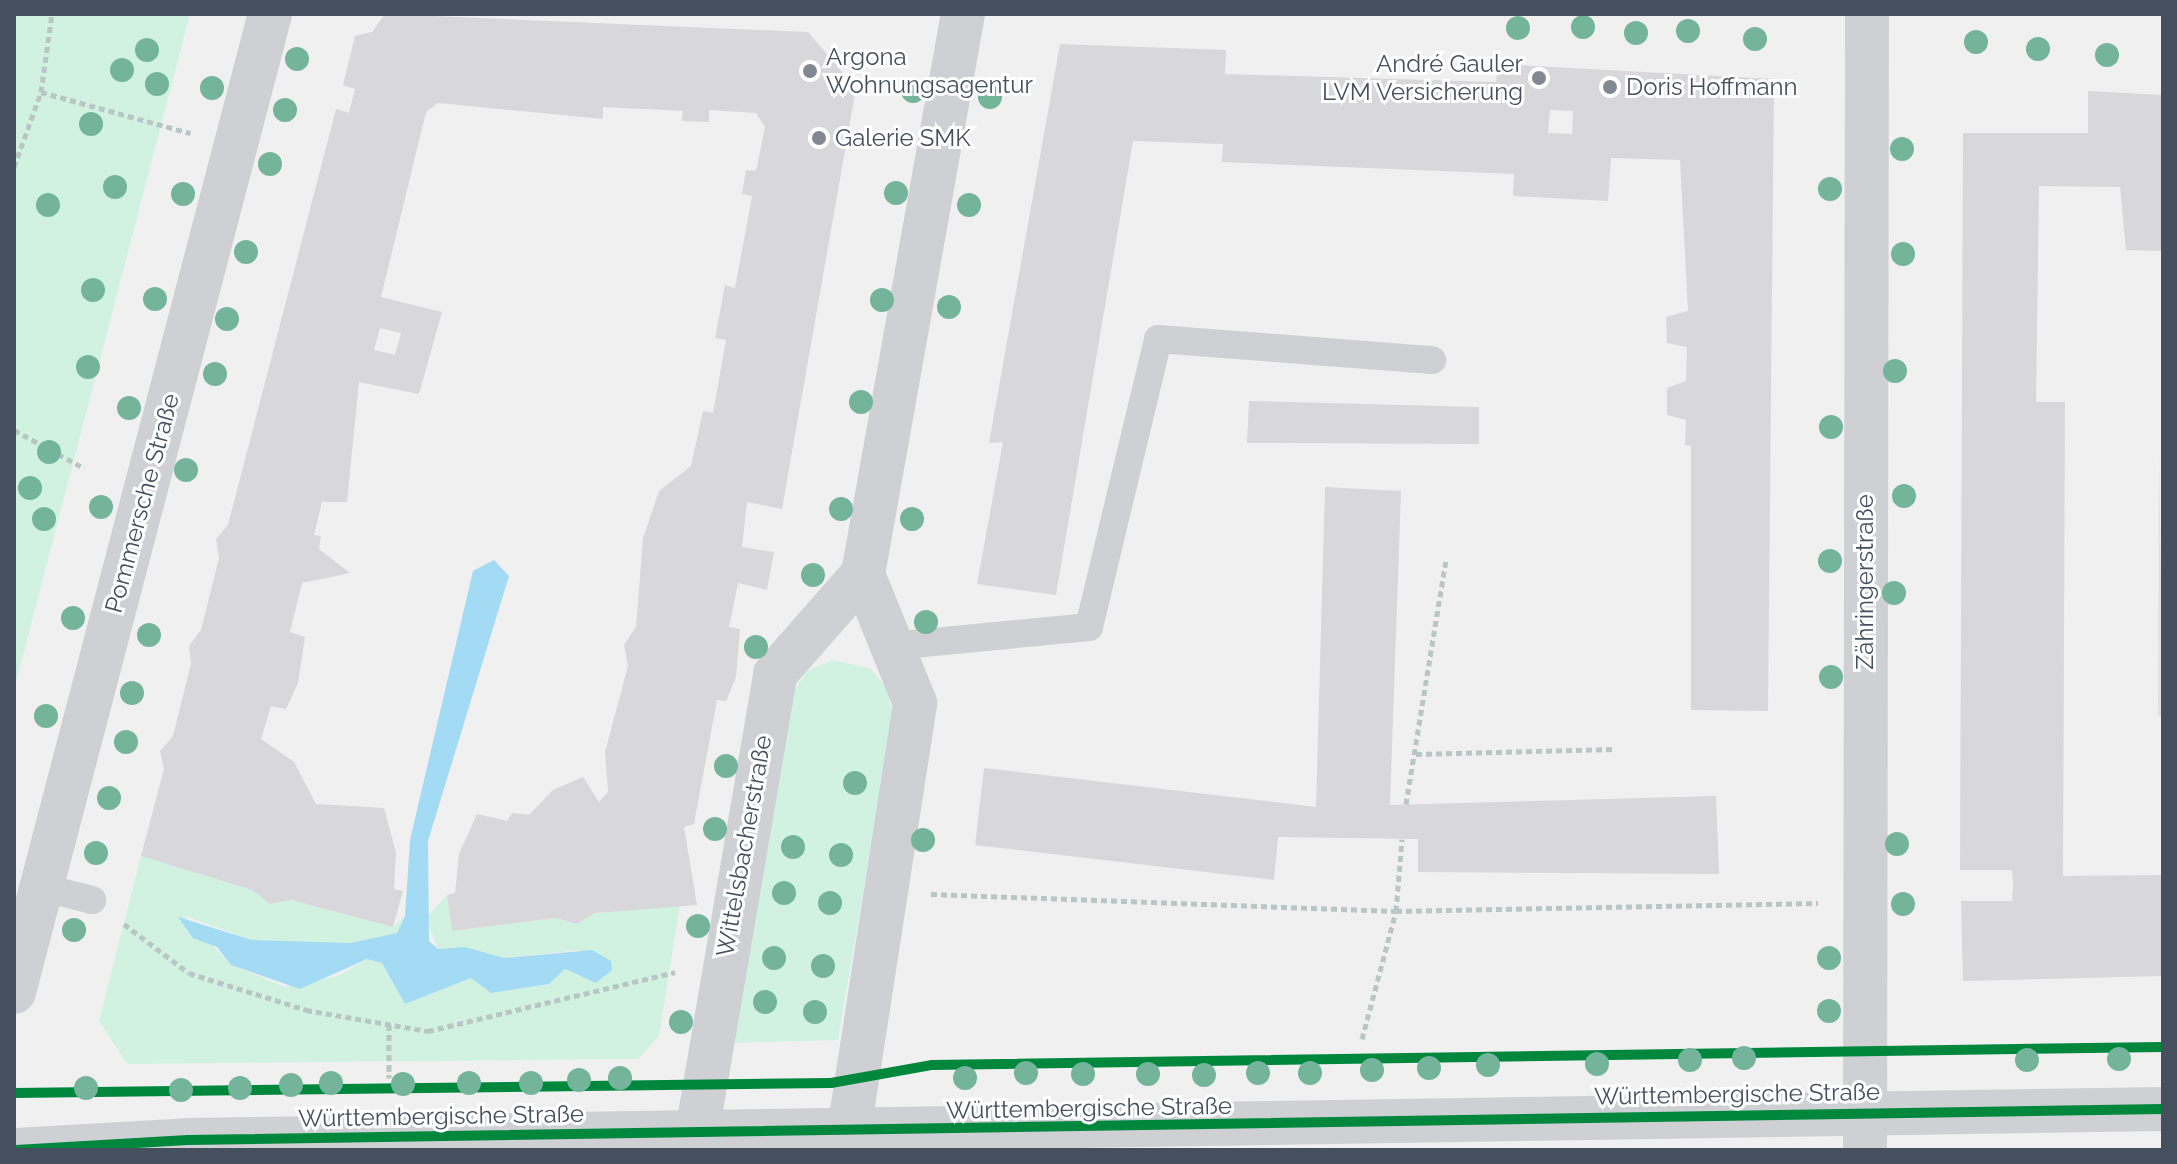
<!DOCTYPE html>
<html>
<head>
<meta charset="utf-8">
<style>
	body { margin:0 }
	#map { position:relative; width:2177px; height:1164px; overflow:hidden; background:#f1f0f0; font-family:Raleway,sans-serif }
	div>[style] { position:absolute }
	.education>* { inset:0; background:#e2e1e2 }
	.green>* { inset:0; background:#d2f2e1 }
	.water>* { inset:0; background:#a3dbf4 }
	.building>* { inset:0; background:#d8d8da }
	.path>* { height:5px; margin-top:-2.5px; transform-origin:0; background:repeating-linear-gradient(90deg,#b8c6c4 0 6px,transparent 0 10px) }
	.service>* { height:28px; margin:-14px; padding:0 14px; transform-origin:14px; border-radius:14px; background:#ced0d4 }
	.minor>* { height:44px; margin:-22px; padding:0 22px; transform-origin:22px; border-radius:22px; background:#ced0d4 }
	.cycleway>* { height:10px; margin:-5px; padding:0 5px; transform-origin:5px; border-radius:5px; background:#00873e }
	.trees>* { width:24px; height:24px; margin:-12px; border-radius:50%; background:#74b49a }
	.dots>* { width:22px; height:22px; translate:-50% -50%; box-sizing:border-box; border:4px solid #fff; border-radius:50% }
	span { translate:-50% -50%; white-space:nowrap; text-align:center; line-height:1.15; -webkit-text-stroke:6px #fff; paint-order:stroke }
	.poi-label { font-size:24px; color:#45505e }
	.left { translate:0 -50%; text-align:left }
	.right { translate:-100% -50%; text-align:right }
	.street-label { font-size:24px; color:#45505e }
	.frame { position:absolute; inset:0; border:16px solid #45505e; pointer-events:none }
</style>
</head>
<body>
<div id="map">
	<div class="education">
		<i style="clip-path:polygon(2159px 451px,2163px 716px,2158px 716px)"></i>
	</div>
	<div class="green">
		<i style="clip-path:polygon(14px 14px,190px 14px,14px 690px)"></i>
		<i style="clip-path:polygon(834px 660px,871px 669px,887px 689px,893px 717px,838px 1040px,733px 1043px,793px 692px,808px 670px)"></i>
		<i style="clip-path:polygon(141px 856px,252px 890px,270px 904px,291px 900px,393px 927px,405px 916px,397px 933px,382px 941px,351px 943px,252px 940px,185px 916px,231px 965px,285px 987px,337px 976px,368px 959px,382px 963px,405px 1004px,471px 978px,491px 993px,549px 984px,565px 969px,580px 977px,579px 950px,504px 958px,438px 949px,426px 918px,447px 895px,452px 931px,556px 918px,577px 924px,595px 913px,680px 905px,659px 1036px,638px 1059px,127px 1064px,99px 1021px)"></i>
	</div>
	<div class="water">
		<i style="clip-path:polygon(494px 560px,509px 576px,428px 841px,429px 941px,438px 949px,465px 947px,504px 958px,592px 950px,611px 961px,612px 970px,596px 983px,565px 969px,549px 984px,491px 993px,471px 978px,405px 1004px,382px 963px,367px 959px,300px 989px,231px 965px,217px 947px,193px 938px,178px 917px,252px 940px,351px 943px,397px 933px,405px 916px,410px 840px,473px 571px)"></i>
	</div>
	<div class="building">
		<i style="clip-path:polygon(evenodd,385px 14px,808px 32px,856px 88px,782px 509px,747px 502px,742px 547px,774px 552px,767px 590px,738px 583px,729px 627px,740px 629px,736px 677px,726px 701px,717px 700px,694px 824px,684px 827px,697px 905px,595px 913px,577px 924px,556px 918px,452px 931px,447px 895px,455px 893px,459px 854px,477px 814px,507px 821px,512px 813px,529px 815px,553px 790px,583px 777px,599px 802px,608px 792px,605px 752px,628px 666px,624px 645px,636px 627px,643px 538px,659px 491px,691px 466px,703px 411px,713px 413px,726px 340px,715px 338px,725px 285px,735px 288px,752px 196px,742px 194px,746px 170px,756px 171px,765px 127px,756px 113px,709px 110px,709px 122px,682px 121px,683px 111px,603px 107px,603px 119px,438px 103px,426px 112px,381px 297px,442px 312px,419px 394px,359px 382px,347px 502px,322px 502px,314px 535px,321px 536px,319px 549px,350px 573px,302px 583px,290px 632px,305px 637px,298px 683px,286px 709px,271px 706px,261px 739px,294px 762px,316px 804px,384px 808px,396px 853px,394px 889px,403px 891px,393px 927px,291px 900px,270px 904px,252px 890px,141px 856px,164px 769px,160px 751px,173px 736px,191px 664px,189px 646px,201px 630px,219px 558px,216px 539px,228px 525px,336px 109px,349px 113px,355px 89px,343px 85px,355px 36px,372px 32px,385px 14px,380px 328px,401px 333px,395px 355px,374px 350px,380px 328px)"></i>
		<i style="clip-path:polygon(evenodd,1060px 44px,1226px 50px,1225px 74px,1496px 82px,1498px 64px,1774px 79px,1768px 711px,1691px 710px,1691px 446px,1685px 445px,1686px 420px,1667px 415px,1667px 388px,1686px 381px,1687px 347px,1667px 343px,1666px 317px,1688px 311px,1680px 160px,1611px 158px,1608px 201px,1513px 196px,1514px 174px,1222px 162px,1223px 144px,1133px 141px,1056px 595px,977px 584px,1003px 442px,989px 443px,1060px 44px,1550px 110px,1573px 111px,1572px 134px,1548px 133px,1550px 110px)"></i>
		<i style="clip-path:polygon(2088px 91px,2163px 95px,2163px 251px,2126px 250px,2120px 187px,2039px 186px,2036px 402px,2065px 402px,2063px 876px,2163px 875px,2163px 976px,1963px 981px,1961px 901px,2012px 901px,2013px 885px,2012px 870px,1960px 870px,1963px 133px,2088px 133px)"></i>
		<i style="clip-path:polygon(1249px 401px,1479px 407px,1479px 444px,1247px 443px)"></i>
		<i style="clip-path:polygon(1325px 487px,1401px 491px,1390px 805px,1716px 796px,1719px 874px,1418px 872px,1418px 839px,1278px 837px,1274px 880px,975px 845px,984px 768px,1316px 807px)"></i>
	</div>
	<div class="path">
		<i style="left:41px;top:92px;width:155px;rotate:15.4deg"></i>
		<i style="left:14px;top:167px;width:80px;rotate:-70.2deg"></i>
		<i style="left:41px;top:92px;width:79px;rotate:-82deg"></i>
		<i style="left:14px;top:430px;width:80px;rotate:28.5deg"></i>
		<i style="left:1416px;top:754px;width:200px;rotate:-1.4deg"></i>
		<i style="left:1406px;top:804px;width:246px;rotate:-80.7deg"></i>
		<i style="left:931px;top:894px;width:465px;rotate:2.1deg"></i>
		<i style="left:1396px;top:911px;width:422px;rotate:-1.1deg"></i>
		<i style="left:124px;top:924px;width:81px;rotate:37deg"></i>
		<i style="left:189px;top:973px;width:123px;rotate:17.5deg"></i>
		<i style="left:306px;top:1010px;width:124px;rotate:9.8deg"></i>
		<i style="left:428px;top:1031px;width:254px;rotate:-13.4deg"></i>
		<i style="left:389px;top:1025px;width:53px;rotate:90deg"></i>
		<i style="left:1362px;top:1039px;width:132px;rotate:-75.1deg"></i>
		<i style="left:1396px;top:911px;width:72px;rotate:-85.2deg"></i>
	</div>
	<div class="service">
		<i style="left:892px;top:646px;width:198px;rotate:-5.5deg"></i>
		<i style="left:1089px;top:627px;width:296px;rotate:-76.5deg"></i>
		<i style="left:1158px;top:339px;width:275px;rotate:4.4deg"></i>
		<i style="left:41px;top:887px;width:53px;rotate:14.3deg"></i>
	</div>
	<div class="minor">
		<i style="left:14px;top:992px;width:1011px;rotate:-75.33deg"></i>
		<i style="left:16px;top:1150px;width:172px;rotate:-3.3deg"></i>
		<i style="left:188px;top:1140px;width:1975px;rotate:-0.9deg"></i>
		<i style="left:694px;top:1150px;width:483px;rotate:-80.3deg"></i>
		<i style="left:775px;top:674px;width:133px;rotate:-48.7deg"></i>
		<i style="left:863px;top:574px;width:569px;rotate:-79.88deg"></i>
		<i style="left:846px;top:1150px;width:452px;rotate:-81.2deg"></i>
		<i style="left:915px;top:703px;width:139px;rotate:-112deg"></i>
		<i style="left:1865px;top:1150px;width:1136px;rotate:-89.9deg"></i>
	</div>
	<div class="cycleway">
		<i style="left:14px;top:1093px;width:817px;rotate:-0.7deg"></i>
		<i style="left:831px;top:1083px;width:103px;rotate:-10.1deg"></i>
		<i style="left:932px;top:1065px;width:1231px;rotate:-0.84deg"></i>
		<i style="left:16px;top:1150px;width:172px;rotate:-3.3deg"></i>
		<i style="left:188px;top:1140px;width:1975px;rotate:-0.9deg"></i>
	</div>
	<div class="trees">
		<i style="left:1583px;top:27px"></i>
		<i style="left:1518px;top:28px"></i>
		<i style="left:1688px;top:31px"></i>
		<i style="left:1636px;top:33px"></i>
		<i style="left:1755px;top:39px"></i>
		<i style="left:1976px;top:42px"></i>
		<i style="left:2038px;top:49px"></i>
		<i style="left:147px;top:50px"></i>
		<i style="left:2107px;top:55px"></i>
		<i style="left:297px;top:59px"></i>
		<i style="left:122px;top:70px"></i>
		<i style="left:157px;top:84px"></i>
		<i style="left:212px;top:88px"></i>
		<i style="left:913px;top:91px"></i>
		<i style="left:990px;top:97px"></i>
		<i style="left:285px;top:110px"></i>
		<i style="left:91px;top:124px"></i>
		<i style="left:1902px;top:149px"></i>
		<i style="left:270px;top:164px"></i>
		<i style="left:115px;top:187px"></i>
		<i style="left:1830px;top:189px"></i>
		<i style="left:896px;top:193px"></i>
		<i style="left:183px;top:194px"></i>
		<i style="left:48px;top:205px"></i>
		<i style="left:969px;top:205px"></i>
		<i style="left:246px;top:252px"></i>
		<i style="left:1903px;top:254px"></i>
		<i style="left:93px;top:290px"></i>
		<i style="left:155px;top:299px"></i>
		<i style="left:882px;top:300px"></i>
		<i style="left:949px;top:307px"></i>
		<i style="left:227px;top:319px"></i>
		<i style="left:88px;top:367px"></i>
		<i style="left:1895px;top:371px"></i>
		<i style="left:215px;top:374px"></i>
		<i style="left:861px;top:402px"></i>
		<i style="left:129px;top:408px"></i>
		<i style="left:1831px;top:427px"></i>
		<i style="left:49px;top:452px"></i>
		<i style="left:186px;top:470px"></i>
		<i style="left:30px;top:488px"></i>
		<i style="left:1904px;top:496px"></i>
		<i style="left:101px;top:507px"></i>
		<i style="left:841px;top:509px"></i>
		<i style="left:44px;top:519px"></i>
		<i style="left:912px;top:519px"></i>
		<i style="left:1830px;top:561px"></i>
		<i style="left:813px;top:575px"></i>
		<i style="left:1894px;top:593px"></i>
		<i style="left:73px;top:618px"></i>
		<i style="left:926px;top:622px"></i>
		<i style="left:149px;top:635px"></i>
		<i style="left:756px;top:647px"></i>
		<i style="left:1831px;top:677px"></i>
		<i style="left:132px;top:693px"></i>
		<i style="left:46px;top:716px"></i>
		<i style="left:126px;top:742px"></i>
		<i style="left:726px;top:766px"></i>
		<i style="left:855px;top:783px"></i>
		<i style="left:109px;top:798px"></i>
		<i style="left:715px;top:829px"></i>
		<i style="left:923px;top:840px"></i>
		<i style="left:1897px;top:844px"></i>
		<i style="left:793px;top:847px"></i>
		<i style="left:96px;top:853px"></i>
		<i style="left:841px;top:855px"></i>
		<i style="left:784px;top:893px"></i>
		<i style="left:830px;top:903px"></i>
		<i style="left:1903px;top:904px"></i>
		<i style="left:698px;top:926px"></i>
		<i style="left:74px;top:930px"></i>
		<i style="left:774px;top:958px"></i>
		<i style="left:1829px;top:958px"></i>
		<i style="left:823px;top:966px"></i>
		<i style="left:765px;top:1002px"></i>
		<i style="left:1829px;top:1011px"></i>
		<i style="left:815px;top:1012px"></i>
		<i style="left:681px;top:1022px"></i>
		<i style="left:1744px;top:1058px"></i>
		<i style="left:2119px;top:1059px"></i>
		<i style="left:1690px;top:1060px"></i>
		<i style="left:2027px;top:1060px"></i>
		<i style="left:1597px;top:1064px"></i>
		<i style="left:1488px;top:1065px"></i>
		<i style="left:1429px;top:1068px"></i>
		<i style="left:1372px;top:1070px"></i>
		<i style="left:1026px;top:1073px"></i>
		<i style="left:1258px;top:1073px"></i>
		<i style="left:1310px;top:1073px"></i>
		<i style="left:1083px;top:1074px"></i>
		<i style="left:1148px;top:1074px"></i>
		<i style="left:1204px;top:1075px"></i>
		<i style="left:620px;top:1078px"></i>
		<i style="left:965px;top:1078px"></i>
		<i style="left:579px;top:1080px"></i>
		<i style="left:331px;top:1083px"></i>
		<i style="left:469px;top:1083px"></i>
		<i style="left:531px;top:1083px"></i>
		<i style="left:403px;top:1084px"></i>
		<i style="left:291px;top:1085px"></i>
		<i style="left:86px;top:1088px"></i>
		<i style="left:240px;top:1088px"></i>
		<i style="left:181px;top:1090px"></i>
	</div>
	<div class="dots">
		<i style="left:810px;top:71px;background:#818891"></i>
		<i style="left:1539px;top:78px;background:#818891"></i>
		<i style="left:1610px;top:87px;background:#818891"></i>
		<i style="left:819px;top:138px;background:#818891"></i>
	</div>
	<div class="poi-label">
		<span class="left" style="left:826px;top:71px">Argona<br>Wohnungsagentur</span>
		<span class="right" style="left:1523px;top:78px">André Gauler<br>LVM Versicherung</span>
		<span class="left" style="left:1626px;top:87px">Doris Hoffmann</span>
		<span class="left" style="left:835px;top:138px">Galerie SMK</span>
	</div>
	<div class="street-label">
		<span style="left:142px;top:503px;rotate:-75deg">Pommersche Straße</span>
		<span style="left:1865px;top:582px;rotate:-90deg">Zähringerstraße</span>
		<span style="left:744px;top:846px;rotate:-80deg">Wittelsbacherstraße</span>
		<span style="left:1737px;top:1094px;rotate:-1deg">Württembergische Straße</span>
		<span style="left:1089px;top:1108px;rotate:-1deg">Württembergische Straße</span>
		<span style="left:441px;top:1116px;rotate:-1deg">Württembergische Straße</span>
	</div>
	<div class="frame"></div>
</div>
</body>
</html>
